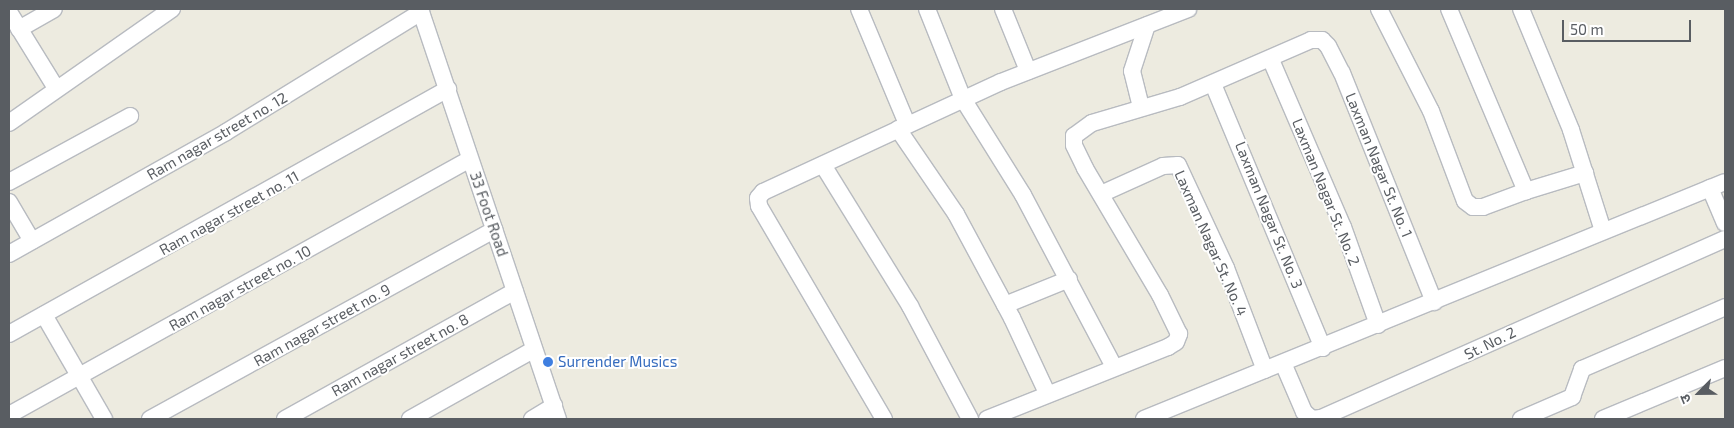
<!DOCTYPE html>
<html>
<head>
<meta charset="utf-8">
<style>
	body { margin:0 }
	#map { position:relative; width:1734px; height:428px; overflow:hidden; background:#edebe0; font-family:"Exo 2","Noto Sans Devanagari",sans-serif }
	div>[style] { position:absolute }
	.roads { filter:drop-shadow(1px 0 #b8bbc0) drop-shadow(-1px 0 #b8bbc0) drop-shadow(0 1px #b8bbc0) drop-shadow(0 -1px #b8bbc0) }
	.street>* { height:16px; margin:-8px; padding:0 8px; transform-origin:8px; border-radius:8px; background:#fff }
	.dots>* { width:14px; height:14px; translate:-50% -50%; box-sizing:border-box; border:2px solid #fff; border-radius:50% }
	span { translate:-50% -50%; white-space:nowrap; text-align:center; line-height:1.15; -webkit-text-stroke:4px #fff; paint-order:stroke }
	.street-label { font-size:15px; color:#595d62 }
	.shop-label { font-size:15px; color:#366cbe }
	.left { translate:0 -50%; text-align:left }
	.frame { position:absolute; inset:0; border:10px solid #595d62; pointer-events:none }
	.north { position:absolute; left:1674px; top:368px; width:50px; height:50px; -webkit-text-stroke:4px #fff; paint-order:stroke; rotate:247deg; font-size:14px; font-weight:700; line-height:20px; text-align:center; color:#595d62 }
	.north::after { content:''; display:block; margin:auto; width:18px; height:22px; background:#595d62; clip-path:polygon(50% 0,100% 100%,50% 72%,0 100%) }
	.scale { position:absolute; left:1562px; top:20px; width:129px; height:22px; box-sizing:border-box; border:2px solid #595d62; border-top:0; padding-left:6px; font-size:15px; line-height:18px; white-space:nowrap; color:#595d62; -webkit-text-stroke:4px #fff; paint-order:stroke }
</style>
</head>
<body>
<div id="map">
	<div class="roads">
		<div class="street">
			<i style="left:420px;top:9px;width:433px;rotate:71.4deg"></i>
			<i style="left:859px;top:9px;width:125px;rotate:67.3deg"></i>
			<i style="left:927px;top:9px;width:97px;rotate:68.2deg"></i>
			<i style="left:963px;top:99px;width:113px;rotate:58deg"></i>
			<i style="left:1023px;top:195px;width:195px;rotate:62.1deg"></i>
			<i style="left:1003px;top:9px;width:67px;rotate:68deg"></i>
			<i style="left:1379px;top:9px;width:114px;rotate:63deg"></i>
			<i style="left:1431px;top:111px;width:96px;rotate:69.3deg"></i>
			<i style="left:1465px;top:201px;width:10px;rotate:37deg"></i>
			<i style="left:1473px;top:207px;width:10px"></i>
			<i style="left:1483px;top:207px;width:46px;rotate:-20.4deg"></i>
			<i style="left:1449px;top:9px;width:198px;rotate:67.1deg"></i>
			<i style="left:1526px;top:191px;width:62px;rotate:-17deg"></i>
			<i style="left:1521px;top:9px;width:131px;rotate:67.5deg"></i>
			<i style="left:1571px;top:130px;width:106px;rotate:72.4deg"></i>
			<i style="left:9px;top:12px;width:89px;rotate:58.3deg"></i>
			<i style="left:19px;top:29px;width:40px;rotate:-29.7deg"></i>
			<i style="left:1271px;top:60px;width:182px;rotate:66.7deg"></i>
			<i style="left:1343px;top:227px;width:104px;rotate:70.3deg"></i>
			<i style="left:1213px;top:84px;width:286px;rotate:67.4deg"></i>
			<i style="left:1141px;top:107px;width:37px;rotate:-104deg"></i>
			<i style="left:1132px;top:71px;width:48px;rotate:-71.9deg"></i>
			<i style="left:9px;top:123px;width:199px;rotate:-35deg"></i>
			<i style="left:898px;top:129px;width:103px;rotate:55.7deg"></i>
			<i style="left:956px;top:214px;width:118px;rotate:61.7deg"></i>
			<i style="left:1012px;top:318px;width:83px;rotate:65deg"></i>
			<i style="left:823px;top:165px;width:166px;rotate:58.3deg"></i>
			<i style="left:910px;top:306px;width:128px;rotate:62deg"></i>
			<i style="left:9px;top:182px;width:138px;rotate:-28.6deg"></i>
			<i style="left:1710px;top:188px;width:38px;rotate:67deg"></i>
			<i style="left:1101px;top:194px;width:68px;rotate:-24.3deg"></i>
			<i style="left:1163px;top:166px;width:15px;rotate:-4deg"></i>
			<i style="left:1178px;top:165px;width:114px;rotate:65deg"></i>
			<i style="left:1226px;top:268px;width:109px;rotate:69.1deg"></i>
			<i style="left:9px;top:202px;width:45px;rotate:59.5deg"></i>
			<i style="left:9px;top:254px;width:249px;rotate:-29.3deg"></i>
			<i style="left:226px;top:132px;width:229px;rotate:-31.6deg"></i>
			<i style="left:1005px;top:305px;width:69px;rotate:-22.1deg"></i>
			<i style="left:44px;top:315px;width:120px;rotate:60deg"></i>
			<i style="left:9px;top:334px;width:503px;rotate:-29.17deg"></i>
			<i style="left:1283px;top:363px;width:53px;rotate:66.8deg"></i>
			<i style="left:1304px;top:412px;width:11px;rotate:41deg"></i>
			<i style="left:1312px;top:419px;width:9px;rotate:-6deg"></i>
			<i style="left:1321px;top:418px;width:442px;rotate:-23.9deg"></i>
			<i style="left:9px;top:415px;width:527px;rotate:-29.04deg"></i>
			<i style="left:150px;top:419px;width:393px;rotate:-28.8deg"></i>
			<i style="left:285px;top:419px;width:263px;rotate:-29.1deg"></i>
			<i style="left:410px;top:419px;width:141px;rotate:-29.3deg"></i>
			<i style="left:532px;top:419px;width:26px;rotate:-31deg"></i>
			<i style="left:884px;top:419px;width:247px;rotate:-120.4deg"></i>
			<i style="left:759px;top:206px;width:8px;rotate:-97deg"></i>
			<i style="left:758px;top:198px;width:8px;rotate:-50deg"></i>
			<i style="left:763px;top:192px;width:262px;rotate:-24.8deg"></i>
			<i style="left:1001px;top:82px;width:201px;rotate:-21.3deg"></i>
			<i style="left:987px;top:419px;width:195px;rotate:-21.7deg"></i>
			<i style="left:1168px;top:347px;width:9px;rotate:-32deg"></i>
			<i style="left:1176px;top:342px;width:9px;rotate:-69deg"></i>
			<i style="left:1179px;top:334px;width:43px;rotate:-116deg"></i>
			<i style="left:1160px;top:295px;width:147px;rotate:-120.6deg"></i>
			<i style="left:1085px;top:168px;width:25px;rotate:-116deg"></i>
			<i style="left:1074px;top:145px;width:9px;rotate:-90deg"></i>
			<i style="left:1074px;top:136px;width:22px;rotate:-36deg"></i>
			<i style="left:1092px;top:123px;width:92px;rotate:-16.5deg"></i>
			<i style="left:1180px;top:97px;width:143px;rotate:-23.5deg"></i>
			<i style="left:1311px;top:40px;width:11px"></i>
			<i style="left:1322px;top:40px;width:8px;rotate:45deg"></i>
			<i style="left:1328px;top:46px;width:30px;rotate:63deg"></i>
			<i style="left:1342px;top:73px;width:247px;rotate:68.1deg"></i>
			<i style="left:1144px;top:419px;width:627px;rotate:-22.19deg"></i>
			<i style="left:1521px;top:419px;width:56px;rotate:-23.3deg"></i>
			<i style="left:1572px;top:397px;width:30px;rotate:-70deg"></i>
			<i style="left:1582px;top:369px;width:156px;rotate:-23.4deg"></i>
			<i style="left:1603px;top:419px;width:132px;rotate:-22.7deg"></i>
		</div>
	</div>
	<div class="dots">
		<i style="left:548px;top:362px;background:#3f7fe0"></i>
	</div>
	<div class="street-label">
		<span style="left:217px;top:136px;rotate:-30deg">Ram nagar street no. 12</span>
		<span style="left:1379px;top:165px;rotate:68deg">Laxman Nagar St. No. 1</span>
		<span style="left:1326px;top:192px;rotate:68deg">Laxman Nagar St. No. 2</span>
		<span style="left:229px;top:213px;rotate:-29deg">Ram nagar street no. 11</span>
		<span style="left:489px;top:214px;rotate:71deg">33 Foot Road</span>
		<span style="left:1269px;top:215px;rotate:68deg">Laxman Nagar St. No. 3</span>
		<span style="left:1211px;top:243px;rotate:66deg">Laxman Nagar St. No. 4</span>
		<span style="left:240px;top:288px;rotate:-29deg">Ram nagar street no. 10</span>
		<span style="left:322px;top:325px;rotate:-29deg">Ram nagar street no. 9</span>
		<span style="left:1490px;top:343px;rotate:-26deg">St. No. 2</span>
		<span style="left:400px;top:355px;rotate:-29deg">Ram nagar street no. 8</span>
	</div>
	<div class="shop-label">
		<span class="left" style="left:558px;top:362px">Surrender Musics</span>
	</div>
	<div class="frame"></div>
	<div class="north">उ</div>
	<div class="scale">50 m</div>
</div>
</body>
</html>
